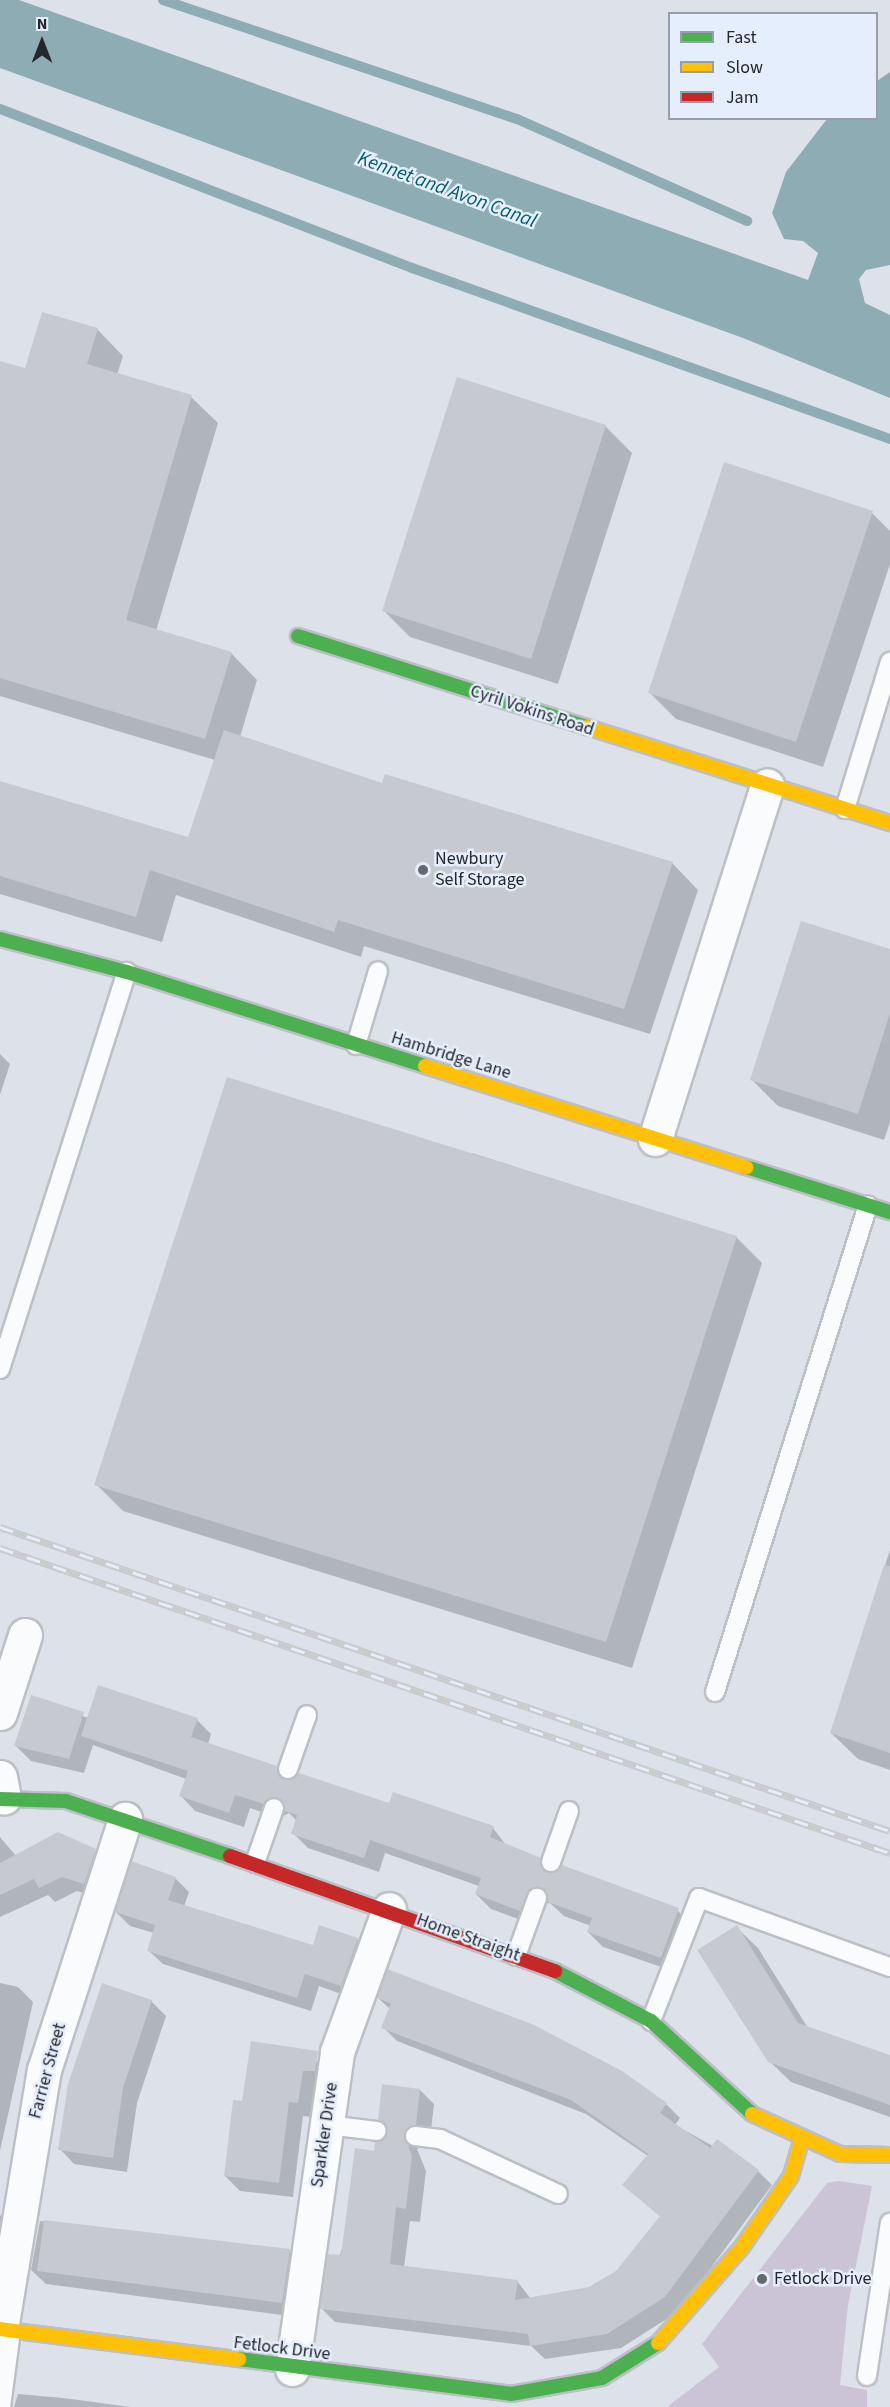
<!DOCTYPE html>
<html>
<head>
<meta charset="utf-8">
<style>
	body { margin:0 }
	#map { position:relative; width:890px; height:2407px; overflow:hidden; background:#dde2ea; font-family:"Source Sans 3",sans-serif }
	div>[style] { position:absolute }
	.green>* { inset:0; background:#cbc4d6 }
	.water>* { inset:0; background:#8eacb3 }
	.shadow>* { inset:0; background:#0003 }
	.stream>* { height:10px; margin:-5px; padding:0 5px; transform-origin:5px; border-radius:5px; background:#8eacb3 }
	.building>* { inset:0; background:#c7c9d0 }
	.roads { filter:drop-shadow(2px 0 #bcbfc5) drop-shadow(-2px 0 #bcbfc5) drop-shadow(0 2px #bcbfc5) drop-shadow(0 -2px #bcbfc5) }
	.lane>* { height:18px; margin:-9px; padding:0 9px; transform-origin:9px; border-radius:9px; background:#fafbfc }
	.street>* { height:33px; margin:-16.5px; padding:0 16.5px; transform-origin:16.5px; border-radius:16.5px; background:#fafbfc }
	.fast>* { height:14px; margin:-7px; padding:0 7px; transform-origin:7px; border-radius:7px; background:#4caf50 }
	.slow>* { height:14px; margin:-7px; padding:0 7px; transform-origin:7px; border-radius:7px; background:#ffc107 }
	.jam>* { height:14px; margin:-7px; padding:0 7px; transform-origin:7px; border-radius:7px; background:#c62828 }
	.rail>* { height:7px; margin-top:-3.5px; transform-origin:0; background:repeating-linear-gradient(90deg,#e5eefc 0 14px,#c9cacc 0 28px); box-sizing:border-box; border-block:2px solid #c9cacc }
	.dots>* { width:16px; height:16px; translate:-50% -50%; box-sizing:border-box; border:3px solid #e5eefc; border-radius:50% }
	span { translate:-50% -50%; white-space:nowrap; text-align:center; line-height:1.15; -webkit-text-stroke:5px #e5eefc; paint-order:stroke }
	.street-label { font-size:18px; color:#24272c }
	.poi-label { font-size:18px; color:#24272c }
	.left { translate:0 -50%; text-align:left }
	.water-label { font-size:20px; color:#005c67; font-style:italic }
	.legend { position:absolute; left:668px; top:12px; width:210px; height:108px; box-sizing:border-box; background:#e5eefc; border:2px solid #989ea9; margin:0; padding:8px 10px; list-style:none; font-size:18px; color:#24272c }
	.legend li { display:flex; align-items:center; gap:12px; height:30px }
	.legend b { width:30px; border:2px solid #989ea9 }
	.north { position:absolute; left:12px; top:12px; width:60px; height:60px; -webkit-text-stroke:4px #e5eefc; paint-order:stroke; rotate:0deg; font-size:16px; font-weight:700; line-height:24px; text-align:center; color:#24272c }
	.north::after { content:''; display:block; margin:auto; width:21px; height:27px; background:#24272c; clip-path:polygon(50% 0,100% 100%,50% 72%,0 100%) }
</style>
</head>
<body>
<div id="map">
	<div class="green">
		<i style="clip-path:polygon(839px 2181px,872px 2186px,848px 2305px,840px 2385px,867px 2390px,867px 2407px,667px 2407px,719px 2367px,702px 2344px,827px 2183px)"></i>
	</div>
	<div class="water">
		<i style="clip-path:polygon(0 0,19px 0,808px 280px,818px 253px,803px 241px,784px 239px,772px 213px,786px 172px,827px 119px,876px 118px,877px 81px,890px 72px,890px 265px,866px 270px,859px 279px,865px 303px,890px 315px,890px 398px,743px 338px,0 68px)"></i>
	</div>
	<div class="shadow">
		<i style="clip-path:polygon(97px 329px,123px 356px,117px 375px,191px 397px,218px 423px,156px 631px,231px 653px,257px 680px,240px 737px,383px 785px,672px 863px,698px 890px,650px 1034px,364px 946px,361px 957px,176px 895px,162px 942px,0 894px,0 783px,189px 839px,215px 760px,0 696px,0 362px,26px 370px)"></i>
		<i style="clip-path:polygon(605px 426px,632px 453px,558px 684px,410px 637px,384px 611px)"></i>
		<i style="clip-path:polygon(872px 513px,890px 531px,890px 564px,823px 767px,676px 719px,650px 693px)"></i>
		<i style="clip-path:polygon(890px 951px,890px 1122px,884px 1140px,778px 1106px,752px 1080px)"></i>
		<i style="clip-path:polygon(0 1054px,10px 1064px,0 1095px)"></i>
		<i style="clip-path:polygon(472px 1153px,736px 1237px,762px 1263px,632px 1668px,123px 1511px,96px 1484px)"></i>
		<i style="clip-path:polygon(890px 1550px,890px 1770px,858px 1759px,831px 1733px)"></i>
		<i style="clip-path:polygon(32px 1697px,88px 1718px,197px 1720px,211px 1734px,208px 1744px,276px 1767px,288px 1779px,493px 1828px,506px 1845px,552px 1871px,675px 1908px,690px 1923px,676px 1972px,603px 1947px,588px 1932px,591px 1926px,564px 1916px,550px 1903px,544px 1904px,535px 1925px,491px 1909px,476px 1894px,479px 1886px,385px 1853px,379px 1872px,308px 1848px,293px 1833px,297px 1821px,289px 1813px,279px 1818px,250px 1808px,244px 1827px,195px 1811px,181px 1796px,186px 1779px,93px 1745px,84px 1773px,31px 1761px,16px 1746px)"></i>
		<i style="clip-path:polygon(0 1837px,16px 1856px,91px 1849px,106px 1864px,99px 1898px,77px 1891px,55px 1902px,48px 1895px,0 1917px)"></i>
		<i style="clip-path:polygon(175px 1878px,189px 1892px,184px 1907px,314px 1947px,357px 1939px,371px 1953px,355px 1999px,319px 1986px,311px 2011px,163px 1964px,149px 1951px,154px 1933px,130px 1926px,116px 1912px)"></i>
		<i style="clip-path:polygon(736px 1927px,758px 1948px,808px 2028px,890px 2057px,890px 2117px,791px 2082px,769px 2061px)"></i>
		<i style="clip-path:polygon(0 1983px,18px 1987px,33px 2002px,0 2151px)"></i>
		<i style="clip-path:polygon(378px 1998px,666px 2104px,680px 2118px,675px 2125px,758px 2171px,772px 2185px,679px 2311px,621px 2348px,545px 2359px,531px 2346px,335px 2322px,321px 2308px,376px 2153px,420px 2090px,434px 2104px,430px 2139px,417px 2149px,426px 2171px,420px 2222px,410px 2221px,404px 2267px,517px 2281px,531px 2299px,590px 2289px,617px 2272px,661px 2217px,624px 2185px,648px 2156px,586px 2114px,397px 2041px,383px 2027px,390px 2009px)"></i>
		<i style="clip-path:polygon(151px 2001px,166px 2016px,137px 2103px,127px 2172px,74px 2164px,60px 2149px)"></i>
		<i style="clip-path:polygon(305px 2051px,320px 2065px,313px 2117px,303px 2116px,293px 2197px,240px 2191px,225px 2176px,244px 2103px)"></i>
		<i style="clip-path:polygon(0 2215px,15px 2230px,0 2278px)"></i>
		<i style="clip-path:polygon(40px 2221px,289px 2250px,304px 2265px,297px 2317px,46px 2284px,31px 2270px)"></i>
		<i style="clip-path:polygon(18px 2394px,63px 2398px,131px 2407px,14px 2407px)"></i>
	</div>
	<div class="stream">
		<i style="left:163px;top:0;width:373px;rotate:18.6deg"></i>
		<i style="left:517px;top:119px;width:252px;rotate:23.9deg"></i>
		<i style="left:0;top:109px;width:442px;rotate:21.1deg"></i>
		<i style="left:412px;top:268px;width:508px;rotate:19.68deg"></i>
	</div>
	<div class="building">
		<i style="clip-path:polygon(42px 312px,98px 328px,87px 364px,192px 395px,126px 620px,232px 652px,205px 739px,0 678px,0 361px,25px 368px)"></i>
		<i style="clip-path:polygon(457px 377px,606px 425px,531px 659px,382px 611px)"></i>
		<i style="clip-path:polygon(724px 462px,873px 511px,796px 742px,648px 693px)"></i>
		<i style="clip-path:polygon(224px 730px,382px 783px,385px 774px,673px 862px,624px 1009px,338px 920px,334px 932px,150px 870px,136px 917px,0 876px,0 781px,188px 837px)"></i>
		<i style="clip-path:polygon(801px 921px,890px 949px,890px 1013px,858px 1114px,750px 1080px)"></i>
		<i style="clip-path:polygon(227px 1077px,737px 1236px,606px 1642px,94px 1485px)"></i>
		<i style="clip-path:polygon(884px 1565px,890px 1566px,890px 1753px,830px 1733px)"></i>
		<i style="clip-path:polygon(98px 1685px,198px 1718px,191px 1737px,277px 1766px,284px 1779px,299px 1773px,389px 1803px,393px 1792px,494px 1826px,490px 1837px,541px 1858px,547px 1872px,562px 1865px,679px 1908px,661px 1958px,587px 1932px,592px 1918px,548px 1902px,540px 1887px,529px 1890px,520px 1911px,475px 1894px,481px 1878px,370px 1840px,364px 1858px,291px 1834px,297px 1815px,285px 1811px,277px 1797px,264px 1804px,235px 1795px,229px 1813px,179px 1796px,188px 1771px,81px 1736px)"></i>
		<i style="clip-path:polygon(31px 1695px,84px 1712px,69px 1759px,14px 1746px)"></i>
		<i style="clip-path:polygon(58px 1832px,96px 1849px,84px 1884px,62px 1877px,39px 1888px,34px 1879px,0 1895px,0 1863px)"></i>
		<i style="clip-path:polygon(131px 1861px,176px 1877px,168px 1900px,313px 1945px,319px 1925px,358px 1938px,341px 1986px,305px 1974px,297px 1998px,147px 1951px,155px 1925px,115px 1912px)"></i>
		<i style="clip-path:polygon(737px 1925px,798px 2023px,890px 2055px,890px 2105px,768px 2062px,697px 1950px)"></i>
		<i style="clip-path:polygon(387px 1969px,534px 2025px,622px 2071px,667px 2103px,660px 2113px,710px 2148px,717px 2139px,759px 2170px,665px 2297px,607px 2334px,530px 2346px,528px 2334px,320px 2309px,327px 2254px,341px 2255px,355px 2148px,374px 2151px,375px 2142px,388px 2133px,378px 2120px,382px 2084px,420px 2089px,416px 2125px,404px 2134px,412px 2156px,406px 2209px,396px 2207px,390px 2264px,518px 2280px,515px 2300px,589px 2287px,616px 2271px,660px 2216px,622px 2185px,648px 2154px,571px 2100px,381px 2028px,391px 2003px,377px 1998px)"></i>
		<i style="clip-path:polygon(102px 1983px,152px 2000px,123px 2088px,113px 2158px,58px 2150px,68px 2084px)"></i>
		<i style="clip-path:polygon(251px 2041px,318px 2051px,315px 2071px,303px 2071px,298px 2103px,289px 2102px,279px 2183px,224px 2176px,233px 2100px,242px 2101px)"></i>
		<i style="clip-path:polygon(44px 2220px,290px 2249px,282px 2303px,37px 2271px)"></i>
	</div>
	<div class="roads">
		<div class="lane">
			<i style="left:845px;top:809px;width:154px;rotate:-73deg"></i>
			<i style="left:356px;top:1045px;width:77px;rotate:-73.4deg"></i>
			<i style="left:0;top:1369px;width:417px;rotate:-72.3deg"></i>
			<i style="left:715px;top:1692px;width:510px;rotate:-72.56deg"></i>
			<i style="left:288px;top:1769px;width:57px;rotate:-70.6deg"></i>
			<i style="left:551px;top:1862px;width:54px;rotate:-70.6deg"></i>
			<i style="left:255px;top:1863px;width:58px;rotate:-70.9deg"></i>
			<i style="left:516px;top:1956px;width:62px;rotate:-70.1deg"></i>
			<i style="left:651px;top:2021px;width:132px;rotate:-68.7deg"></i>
			<i style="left:699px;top:1898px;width:203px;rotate:19.9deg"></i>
			<i style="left:327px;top:2125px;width:50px;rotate:6.8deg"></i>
			<i style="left:415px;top:2136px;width:25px;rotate:7deg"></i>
			<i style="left:440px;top:2139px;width:130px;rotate:25deg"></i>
			<i style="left:867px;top:2376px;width:155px;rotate:-81.5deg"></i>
			<i style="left:1px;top:2407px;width:77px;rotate:-82.5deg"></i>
		</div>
		<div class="street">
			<i style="left:655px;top:1139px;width:371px;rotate:-72.4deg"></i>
			<i style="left:0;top:1713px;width:82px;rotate:-72.2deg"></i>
			<i style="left:0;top:1777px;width:21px;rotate:79deg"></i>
			<i style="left:1px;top:2329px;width:263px;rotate:-80.6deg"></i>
			<i style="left:44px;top:2070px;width:264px;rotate:-72.1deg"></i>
			<i style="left:292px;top:2369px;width:320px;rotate:-81.9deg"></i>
			<i style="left:337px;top:2052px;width:152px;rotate:-70deg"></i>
		</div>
		<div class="fast">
			<i style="left:298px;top:636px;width:303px;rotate:17.5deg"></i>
			<i style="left:0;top:939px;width:131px;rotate:14.6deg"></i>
			<i style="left:127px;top:972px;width:312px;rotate:17.5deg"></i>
			<i style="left:746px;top:1167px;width:151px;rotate:17.4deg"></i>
			<i style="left:0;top:1799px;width:66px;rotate:1.7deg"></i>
			<i style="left:66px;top:1801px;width:173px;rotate:18.5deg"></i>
			<i style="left:555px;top:1971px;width:108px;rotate:27.5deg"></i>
			<i style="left:651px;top:2021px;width:137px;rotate:42.6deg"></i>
			<i style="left:239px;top:2359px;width:274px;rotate:7.3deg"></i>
			<i style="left:511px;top:2394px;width:92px;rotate:-10deg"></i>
			<i style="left:602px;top:2378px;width:66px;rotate:-32deg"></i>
		</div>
		<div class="slow">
			<i style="left:587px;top:727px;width:318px;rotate:17.6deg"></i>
			<i style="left:425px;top:1066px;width:337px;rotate:17.5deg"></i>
			<i style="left:752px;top:2114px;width:97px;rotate:24.4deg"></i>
			<i style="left:840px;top:2154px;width:50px;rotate:1.1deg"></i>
			<i style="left:0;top:2329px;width:241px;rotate:7.2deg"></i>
			<i style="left:658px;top:2343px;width:128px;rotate:-48.8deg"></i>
			<i style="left:742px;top:2247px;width:86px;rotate:-55.4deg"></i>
			<i style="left:791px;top:2176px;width:36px;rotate:-74deg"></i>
		</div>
		<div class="jam">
			<i style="left:230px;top:1856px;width:345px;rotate:19.5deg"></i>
		</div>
	</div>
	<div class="rail">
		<i style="left:0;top:1527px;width:940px;rotate:18.86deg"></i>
		<i style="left:0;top:1548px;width:941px;rotate:18.92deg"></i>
	</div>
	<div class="dots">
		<i style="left:423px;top:870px;background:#65686e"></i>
		<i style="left:762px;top:2279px;background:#65686e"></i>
	</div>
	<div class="street-label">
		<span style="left:532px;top:711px;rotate:18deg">Cyril Vokins Road</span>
		<span style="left:451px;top:1056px;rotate:17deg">Hambridge Lane</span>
		<span style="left:468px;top:1938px;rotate:20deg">Home Straight</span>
		<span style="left:48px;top:2071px;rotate:-75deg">Farrier Street</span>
		<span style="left:325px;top:2135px;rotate:-82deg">Sparkler Drive</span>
		<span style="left:282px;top:2349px;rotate:7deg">Fetlock Drive</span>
	</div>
	<div class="poi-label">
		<span class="left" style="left:435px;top:870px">Newbury<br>Self Storage</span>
		<span class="left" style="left:774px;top:2279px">Fetlock Drive</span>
	</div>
	<div class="water-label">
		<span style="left:447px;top:190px;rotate:20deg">Kennet and Avon Canal</span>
	</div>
	<ul class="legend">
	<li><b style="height:8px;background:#4caf50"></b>Fast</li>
	<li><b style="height:8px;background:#ffc107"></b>Slow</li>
	<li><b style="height:8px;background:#c62828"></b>Jam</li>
	</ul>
	<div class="north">N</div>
</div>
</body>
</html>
